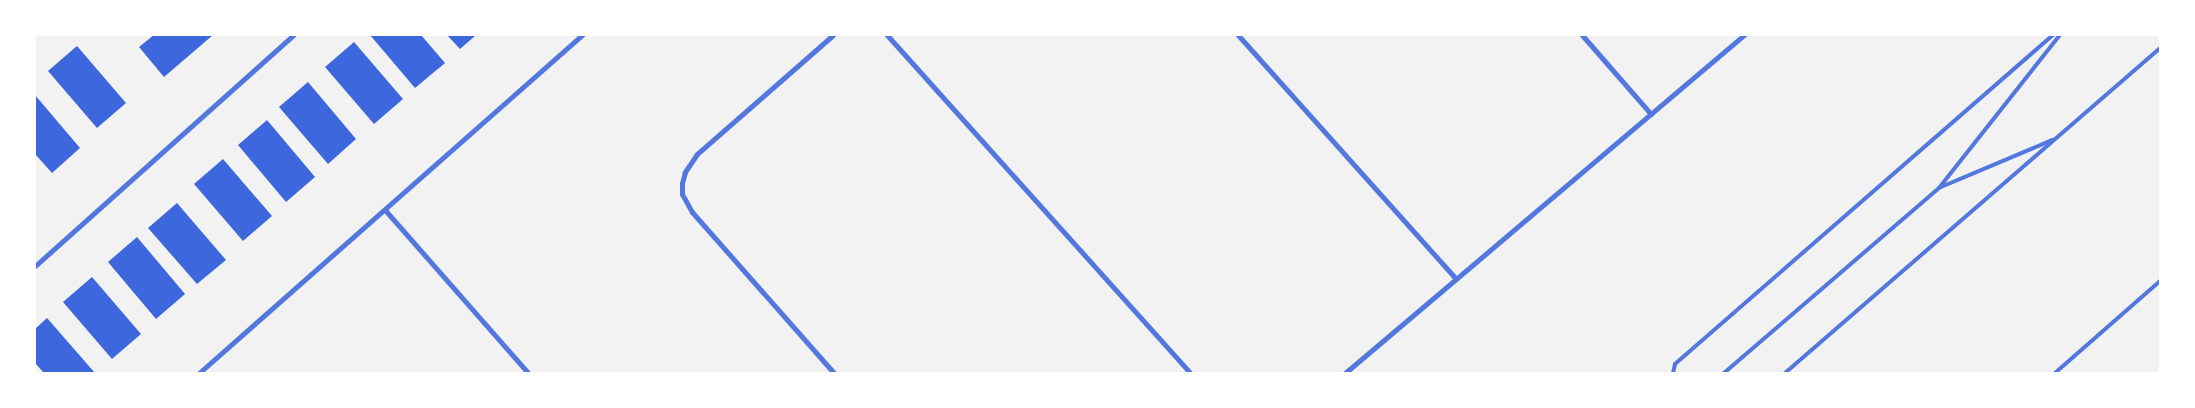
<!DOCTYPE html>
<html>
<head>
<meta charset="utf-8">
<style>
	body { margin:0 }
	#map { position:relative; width:2195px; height:408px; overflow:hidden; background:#f2f2f2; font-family:"Fira Sans",sans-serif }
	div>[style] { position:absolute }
	.building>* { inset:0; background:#3d67dc }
	.service>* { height:4px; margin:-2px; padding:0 2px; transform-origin:2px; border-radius:2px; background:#5277de }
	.minor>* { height:5px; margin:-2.5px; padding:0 2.5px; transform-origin:2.5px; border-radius:2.5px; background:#5277de }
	span { translate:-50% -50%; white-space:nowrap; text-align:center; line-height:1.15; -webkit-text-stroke:5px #fff; paint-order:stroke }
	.frame { position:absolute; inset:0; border:36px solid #fff; pointer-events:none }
</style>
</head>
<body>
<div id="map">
	<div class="building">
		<i style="clip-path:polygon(154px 35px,213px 35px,164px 77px,139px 47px)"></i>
		<i style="clip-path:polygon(370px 35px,421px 35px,445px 63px,415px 88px)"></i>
		<i style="clip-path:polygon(447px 35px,476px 35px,460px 49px)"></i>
		<i style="clip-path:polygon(354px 42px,403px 99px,374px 124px,325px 67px)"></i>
		<i style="clip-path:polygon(77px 46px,126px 103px,97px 128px,48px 71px)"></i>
		<i style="clip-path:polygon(308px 82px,356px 139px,328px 164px,279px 107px)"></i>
		<i style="clip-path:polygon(35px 95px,80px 148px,52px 173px,35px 154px)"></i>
		<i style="clip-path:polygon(267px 120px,315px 177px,286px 202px,238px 145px)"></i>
		<i style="clip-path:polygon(223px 159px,272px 216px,243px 241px,194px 184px)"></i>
		<i style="clip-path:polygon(177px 203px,226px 260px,197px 284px,148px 228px)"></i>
		<i style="clip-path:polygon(137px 237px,185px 294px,156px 319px,108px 262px)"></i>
		<i style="clip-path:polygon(92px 277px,141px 334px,112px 359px,63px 302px)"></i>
		<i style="clip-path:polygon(47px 318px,95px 373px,44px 373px,35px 363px,35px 329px)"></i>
	</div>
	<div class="service">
		<i style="left:1941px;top:187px;width:121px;rotate:-22.9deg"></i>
		<i style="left:1673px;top:373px;width:9px;rotate:-77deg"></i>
		<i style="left:1675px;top:364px;width:501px;rotate:-41.04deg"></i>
		<i style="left:1724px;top:373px;width:284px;rotate:-40.7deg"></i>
		<i style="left:1939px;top:188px;width:195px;rotate:-51.7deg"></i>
		<i style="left:1785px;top:373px;width:496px;rotate:-40.9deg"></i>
		<i style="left:2055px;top:373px;width:140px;rotate:-41.2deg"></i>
	</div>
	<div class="minor">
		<i style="left:833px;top:35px;width:181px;rotate:138.8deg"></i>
		<i style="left:697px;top:154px;width:22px;rotate:124deg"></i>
		<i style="left:685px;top:172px;width:11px;rotate:105deg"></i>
		<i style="left:682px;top:183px;width:11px;rotate:90deg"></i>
		<i style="left:682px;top:194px;width:21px;rotate:61deg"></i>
		<i style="left:692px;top:212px;width:215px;rotate:48.6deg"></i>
		<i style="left:887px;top:35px;width:454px;rotate:48.1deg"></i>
		<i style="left:1238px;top:35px;width:327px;rotate:48.2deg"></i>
		<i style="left:1582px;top:35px;width:105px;rotate:48.9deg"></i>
		<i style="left:385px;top:210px;width:217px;rotate:48.7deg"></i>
		<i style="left:35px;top:266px;width:346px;rotate:-41.8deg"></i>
		<i style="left:199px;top:373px;width:511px;rotate:-41.43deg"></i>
		<i style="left:1345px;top:373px;width:523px;rotate:-40.27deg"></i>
	</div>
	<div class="frame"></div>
</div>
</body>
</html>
